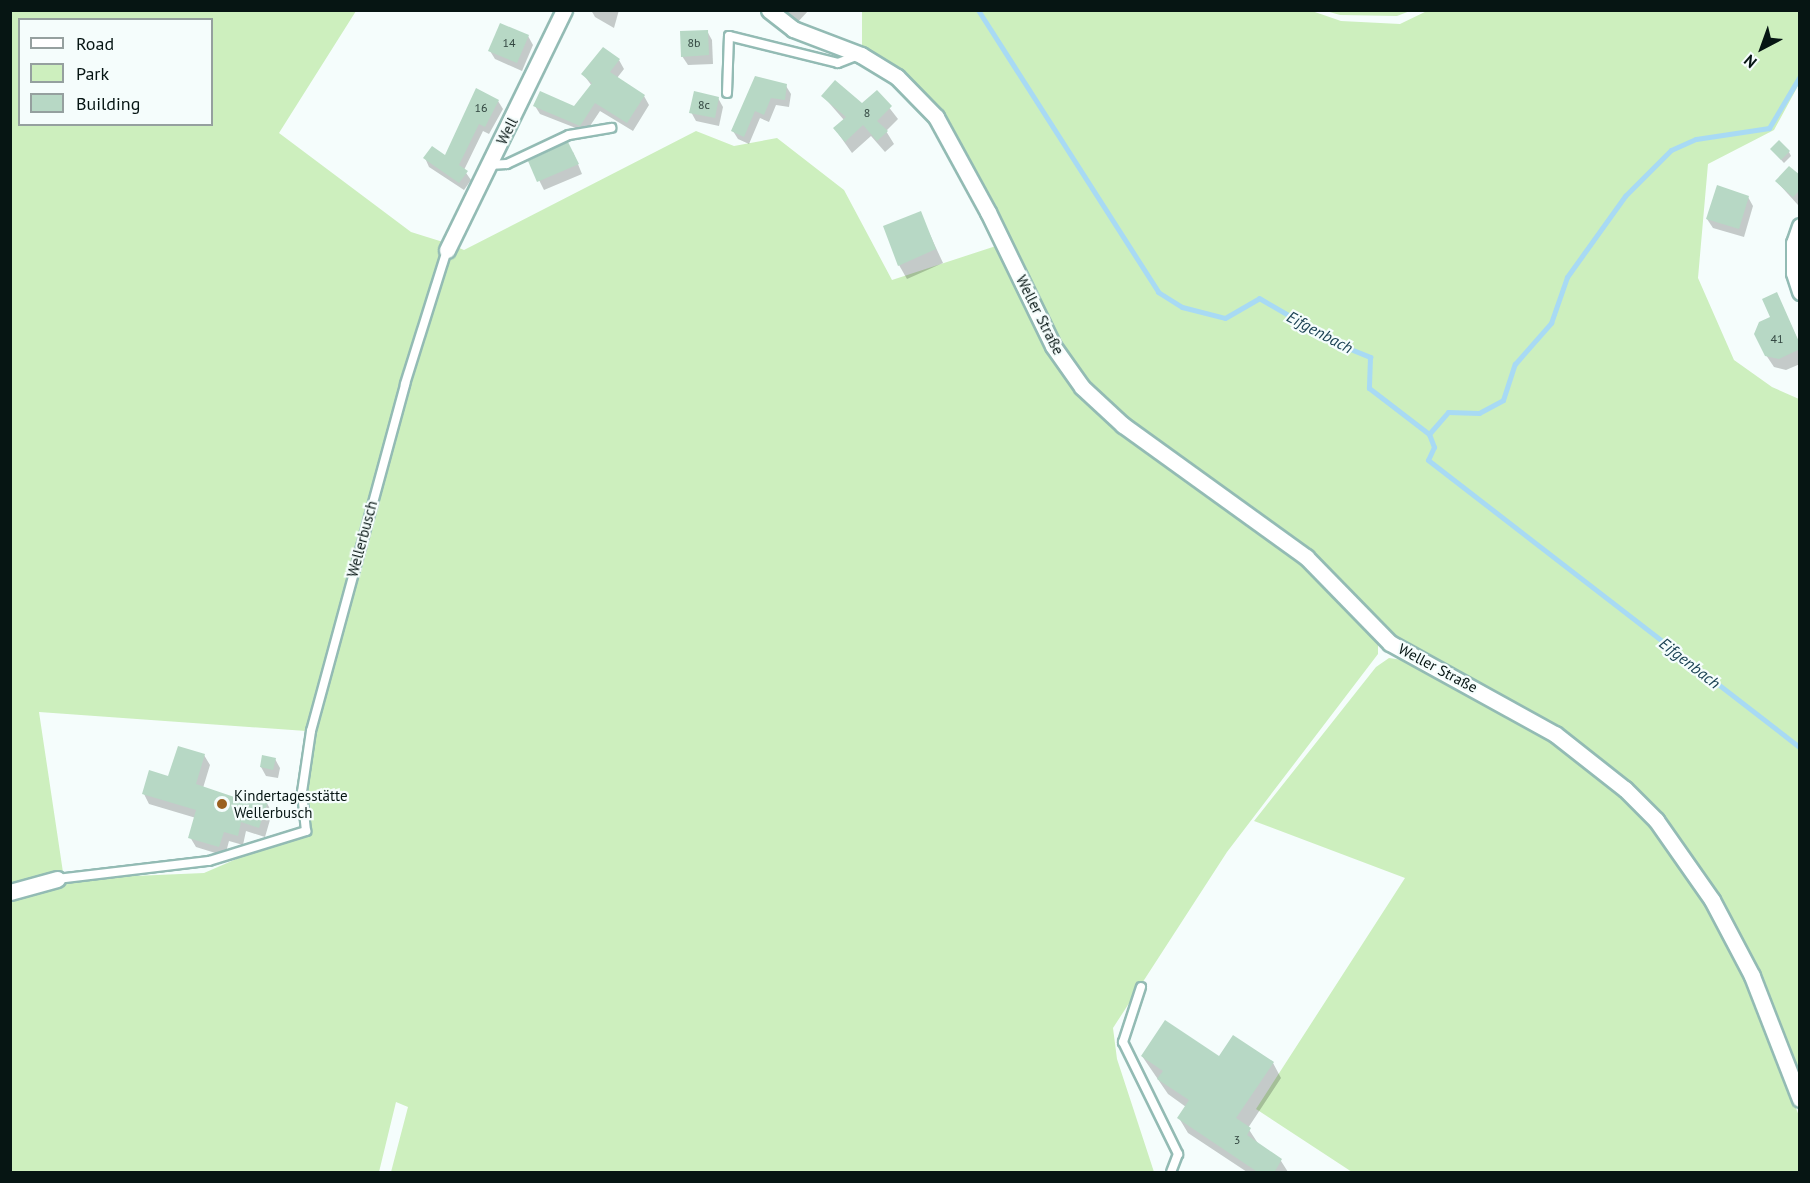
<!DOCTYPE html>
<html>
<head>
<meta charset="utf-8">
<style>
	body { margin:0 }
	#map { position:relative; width:1810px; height:1183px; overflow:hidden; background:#f5fdfc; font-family:"PT Sans",sans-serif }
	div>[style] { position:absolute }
	.green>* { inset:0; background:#cdefbe }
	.shadow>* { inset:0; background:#0003 }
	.stream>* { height:5px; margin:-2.5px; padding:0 2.5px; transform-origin:2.5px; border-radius:2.5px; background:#a8daf4 }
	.building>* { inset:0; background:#b7d8c5 }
	.roads { filter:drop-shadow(2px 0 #93bbb4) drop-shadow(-2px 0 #93bbb4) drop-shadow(0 2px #93bbb4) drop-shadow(0 -2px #93bbb4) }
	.lane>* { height:8px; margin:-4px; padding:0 4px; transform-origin:4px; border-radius:4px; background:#fff }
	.street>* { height:15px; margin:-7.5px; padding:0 7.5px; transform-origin:7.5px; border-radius:7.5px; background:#fff }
	.dots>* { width:16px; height:16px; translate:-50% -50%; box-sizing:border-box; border:3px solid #f5fdfc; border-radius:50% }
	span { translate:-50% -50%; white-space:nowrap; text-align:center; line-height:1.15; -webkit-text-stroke:4.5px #f5fdfc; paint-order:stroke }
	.number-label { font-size:12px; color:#324640 }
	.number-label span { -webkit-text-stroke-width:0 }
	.street-label { font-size:15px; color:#061513 }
	.poi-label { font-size:15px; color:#061513 }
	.left { translate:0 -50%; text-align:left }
	.water-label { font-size:16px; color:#1b4254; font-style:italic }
	.frame { position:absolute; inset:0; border:12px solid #061513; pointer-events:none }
	.legend { position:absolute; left:18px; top:18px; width:195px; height:108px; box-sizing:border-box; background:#f5fdfc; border:2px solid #95a09f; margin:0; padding:8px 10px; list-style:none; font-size:18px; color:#061513 }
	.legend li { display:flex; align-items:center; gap:12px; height:30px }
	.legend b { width:30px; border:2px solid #95a09f }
	.north { position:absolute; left:1732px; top:18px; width:60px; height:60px; -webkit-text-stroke:4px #f5fdfc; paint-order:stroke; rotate:221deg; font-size:16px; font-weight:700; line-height:24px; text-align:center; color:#061513 }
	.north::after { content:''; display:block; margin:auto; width:21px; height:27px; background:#061513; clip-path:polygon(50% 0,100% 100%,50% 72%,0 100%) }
</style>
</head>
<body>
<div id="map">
	<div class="green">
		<i style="clip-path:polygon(1309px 10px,1341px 21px,1400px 24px,1429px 10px,1799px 11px,1799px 84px,1774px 130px,1708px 164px,1698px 278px,1734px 360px,1772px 387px,1799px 399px,1799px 1089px,1756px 976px,1629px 789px,1395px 639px,1306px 554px,1156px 448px,1083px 385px,1053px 343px,938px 115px,862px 52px,862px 11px)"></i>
		<i style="clip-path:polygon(evenodd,10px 11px,356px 11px,279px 133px,411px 232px,443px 242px,306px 731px,39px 712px,64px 879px,204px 873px,301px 831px,313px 818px,306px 792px,315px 729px,408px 385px,452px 245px,464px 250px,696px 131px,734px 146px,777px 138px,844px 190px,892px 280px,999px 245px,1079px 388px,1303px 560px,1378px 638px,1378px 654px,1227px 852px,1113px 1028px,1117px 1059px,1154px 1172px,391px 1172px,408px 1107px,396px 1102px,379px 1172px,11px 1172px,10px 11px,20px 20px,212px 20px,212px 124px,20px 124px,20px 20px)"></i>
		<i style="clip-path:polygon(1326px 11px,1410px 11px,1397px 16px,1340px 15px)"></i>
		<i style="clip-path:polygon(1389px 658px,1403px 660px,1509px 712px,1554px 739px,1651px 823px,1708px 903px,1747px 979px,1799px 1116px,1799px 1172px,1352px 1172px,1256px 1109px,1405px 878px,1254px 821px,1376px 667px)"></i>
	</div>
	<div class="shadow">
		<i style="clip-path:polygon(591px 10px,619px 10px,614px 28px,595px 17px)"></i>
		<i style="clip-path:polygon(782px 10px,809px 10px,796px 24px)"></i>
		<i style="clip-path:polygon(707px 31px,712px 40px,713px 64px,688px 65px,682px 56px)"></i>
		<i style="clip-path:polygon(528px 36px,533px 45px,522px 71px,495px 59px,490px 51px)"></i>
		<i style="clip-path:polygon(619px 60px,624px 69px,617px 78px,644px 96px,649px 105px,633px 131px,600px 111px,586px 132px,540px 114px,535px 106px,575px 108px,592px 86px,583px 74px)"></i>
		<i style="clip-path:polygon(756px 77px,786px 86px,791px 94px,789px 107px,776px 105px,769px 122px,760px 118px,749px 144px,738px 139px,733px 131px)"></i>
		<i style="clip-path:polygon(877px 92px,898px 119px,886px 131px,894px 144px,885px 152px,871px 136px,852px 153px,835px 129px,844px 120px,823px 96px,862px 105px)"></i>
		<i style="clip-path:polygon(718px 98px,723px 107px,719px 126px,696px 121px,691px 112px)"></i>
		<i style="clip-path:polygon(498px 101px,503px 109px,489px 134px,483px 131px,464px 170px,471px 180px,464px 190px,429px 167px,425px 158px,446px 158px)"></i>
		<i style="clip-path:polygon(1772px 150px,1789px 152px,1791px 156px,1784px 163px)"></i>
		<i style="clip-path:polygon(573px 152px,582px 174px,544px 190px,530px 162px)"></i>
		<i style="clip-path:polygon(1800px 177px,1800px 204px,1798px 205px,1777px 182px)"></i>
		<i style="clip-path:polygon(1748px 197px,1753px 206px,1744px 237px,1713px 228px,1707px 219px)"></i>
		<i style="clip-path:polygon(920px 213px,943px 263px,907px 279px,899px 265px)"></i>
		<i style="clip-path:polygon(1777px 294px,1800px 345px,1800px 364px,1786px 370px,1774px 367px,1766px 355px)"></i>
		<i style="clip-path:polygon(204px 755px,210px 765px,203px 788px,247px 803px,267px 803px,272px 813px,265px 837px,246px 831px,243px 845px,229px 841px,225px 856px,196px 847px,190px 837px,196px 818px,149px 804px,144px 794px)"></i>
		<i style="clip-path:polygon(275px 759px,280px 768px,278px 778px,266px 776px,261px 767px)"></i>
		<i style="clip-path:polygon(1142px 1056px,1273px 1063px,1281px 1078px,1248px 1128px,1259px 1145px,1281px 1161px,1288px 1172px,1247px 1172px,1188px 1133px,1179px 1118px,1186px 1107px,1168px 1094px)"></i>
	</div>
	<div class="stream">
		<i style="left:978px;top:10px;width:335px;rotate:57.4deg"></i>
		<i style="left:1158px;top:292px;width:28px;rotate:32deg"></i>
		<i style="left:1182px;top:307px;width:44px;rotate:14.3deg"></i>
		<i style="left:1225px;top:318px;width:39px;rotate:-30deg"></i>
		<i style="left:1259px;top:298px;width:91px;rotate:30.2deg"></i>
		<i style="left:1338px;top:344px;width:35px;rotate:22deg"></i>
		<i style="left:1370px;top:357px;width:31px;rotate:92deg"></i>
		<i style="left:1369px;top:388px;width:76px;rotate:37.5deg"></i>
		<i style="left:1429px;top:434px;width:14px;rotate:69deg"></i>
		<i style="left:1434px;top:447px;width:14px;rotate:115deg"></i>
		<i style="left:1428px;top:460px;width:470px;rotate:37.7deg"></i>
		<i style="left:1429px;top:434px;width:29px;rotate:-49deg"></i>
		<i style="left:1448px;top:412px;width:31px;rotate:2deg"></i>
		<i style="left:1479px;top:413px;width:27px;rotate:-28deg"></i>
		<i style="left:1503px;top:400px;width:38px;rotate:-72deg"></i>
		<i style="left:1515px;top:364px;width:55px;rotate:-48.7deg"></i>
		<i style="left:1551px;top:323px;width:49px;rotate:-70.8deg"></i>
		<i style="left:1567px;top:277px;width:100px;rotate:-54.4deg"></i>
		<i style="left:1625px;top:196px;width:65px;rotate:-45deg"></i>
		<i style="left:1671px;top:150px;width:27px;rotate:-24deg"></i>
		<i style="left:1696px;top:139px;width:74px;rotate:-8.6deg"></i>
		<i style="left:1769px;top:128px;width:61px;rotate:-59.2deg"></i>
	</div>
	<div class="building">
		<i style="clip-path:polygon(500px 23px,529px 35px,517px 63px,488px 51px)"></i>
		<i style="clip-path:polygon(708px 30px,709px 55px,681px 57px,680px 31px)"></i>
		<i style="clip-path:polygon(603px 47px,620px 59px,610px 72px,645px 95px,627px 123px,595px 103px,580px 126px,533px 106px,540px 91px,574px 106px,592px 83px,581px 74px)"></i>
		<i style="clip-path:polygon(755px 76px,787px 84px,785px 100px,771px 98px,764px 115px,755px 111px,744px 137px,731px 131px)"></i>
		<i style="clip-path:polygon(835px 80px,862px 103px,877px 90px,892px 106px,877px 121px,888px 131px,877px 141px,863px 125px,845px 142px,833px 128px,846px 117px,821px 96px)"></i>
		<i style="clip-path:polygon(476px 88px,499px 100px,485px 127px,479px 124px,459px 165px,468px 171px,459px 183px,423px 158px,432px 146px,445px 155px)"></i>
		<i style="clip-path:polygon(694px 91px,719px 97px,715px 118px,689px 113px)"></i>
		<i style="clip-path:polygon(1779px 140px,1790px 151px,1781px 160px,1770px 149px)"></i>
		<i style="clip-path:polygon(568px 142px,579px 164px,537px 182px,528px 161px)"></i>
		<i style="clip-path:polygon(1789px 166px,1800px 175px,1800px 190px,1793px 197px,1775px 181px)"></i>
		<i style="clip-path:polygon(1717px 185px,1749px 196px,1739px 229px,1706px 219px)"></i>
		<i style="clip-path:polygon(921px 211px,936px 249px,898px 266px,883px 226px)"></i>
		<i style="clip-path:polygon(1777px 292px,1800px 344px,1800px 349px,1779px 359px,1765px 356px,1754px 334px,1759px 322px,1770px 317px,1762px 299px)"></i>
		<i style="clip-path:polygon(178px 746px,205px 754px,196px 784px,246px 801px,247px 795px,268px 801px,259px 828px,241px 822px,238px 836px,224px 832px,219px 847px,188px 838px,196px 810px,142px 794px,149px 770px,168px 776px)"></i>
		<i style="clip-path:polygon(262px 755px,276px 758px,273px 770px,260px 767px)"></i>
		<i style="clip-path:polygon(1165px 1020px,1219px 1056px,1233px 1035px,1274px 1062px,1236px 1118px,1251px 1128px,1247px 1135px,1282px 1159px,1274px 1173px,1259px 1173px,1177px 1118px,1189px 1100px,1157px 1079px,1163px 1071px,1141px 1056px)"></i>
	</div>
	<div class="roads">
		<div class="lane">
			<i style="left:727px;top:93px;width:57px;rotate:-88deg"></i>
			<i style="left:729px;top:36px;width:112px;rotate:13.9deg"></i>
			<i style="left:838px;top:63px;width:22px;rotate:-21deg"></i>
			<i style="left:489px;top:165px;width:18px;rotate:-3deg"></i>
			<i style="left:507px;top:164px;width:68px;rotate:-25.1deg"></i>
			<i style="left:569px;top:135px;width:43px;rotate:-9.5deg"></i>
			<i style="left:57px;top:879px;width:153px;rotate:-6.8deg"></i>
			<i style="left:209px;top:861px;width:102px;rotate:-17.2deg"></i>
			<i style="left:306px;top:831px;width:39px;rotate:-96deg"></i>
			<i style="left:302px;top:792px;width:62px;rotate:-81.6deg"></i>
			<i style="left:311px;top:731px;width:360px;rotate:-74.8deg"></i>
			<i style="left:405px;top:384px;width:140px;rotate:-72.6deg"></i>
			<i style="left:1141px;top:987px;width:58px;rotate:108.1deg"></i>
			<i style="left:1123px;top:1042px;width:125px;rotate:63.8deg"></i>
			<i style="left:1178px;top:1154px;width:19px;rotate:111deg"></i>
		</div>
		<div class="street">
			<i style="left:769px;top:10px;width:31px;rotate:38deg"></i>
			<i style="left:793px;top:29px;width:73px;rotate:20.9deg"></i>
			<i style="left:861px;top:55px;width:42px;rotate:31.4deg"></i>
			<i style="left:897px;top:77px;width:56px;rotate:45.7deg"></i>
			<i style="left:936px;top:117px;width:108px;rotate:61.3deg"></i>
			<i style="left:988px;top:212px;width:149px;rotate:64.1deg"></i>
			<i style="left:1053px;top:346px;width:50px;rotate:54.7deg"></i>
			<i style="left:1082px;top:387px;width:56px;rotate:42.8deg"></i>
			<i style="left:1123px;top:425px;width:226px;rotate:35.8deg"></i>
			<i style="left:1306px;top:557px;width:120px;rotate:45.7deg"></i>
			<i style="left:1390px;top:643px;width:188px;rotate:28.9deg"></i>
			<i style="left:1555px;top:734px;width:89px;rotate:38.2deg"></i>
			<i style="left:1625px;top:789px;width:44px;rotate:45deg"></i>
			<i style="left:1656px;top:820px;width:98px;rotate:55deg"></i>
			<i style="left:1712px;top:900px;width:86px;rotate:62.2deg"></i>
			<i style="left:1752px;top:976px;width:132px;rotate:68.7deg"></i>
			<i style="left:1800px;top:226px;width:18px;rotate:109deg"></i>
			<i style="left:1794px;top:243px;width:30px;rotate:90deg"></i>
			<i style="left:1794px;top:273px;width:20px;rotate:72deg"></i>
			<i style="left:447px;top:250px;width:267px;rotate:-64deg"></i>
			<i style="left:10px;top:892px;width:49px;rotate:-15.5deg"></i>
		</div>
	</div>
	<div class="dots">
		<i style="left:222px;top:804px;background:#9b6120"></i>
	</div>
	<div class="number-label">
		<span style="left:509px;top:43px">14</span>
		<span style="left:694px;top:43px">8b</span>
		<span style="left:704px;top:105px">8c</span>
		<span style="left:481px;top:108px">16</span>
		<span style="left:867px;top:113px">8</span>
		<span style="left:1777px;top:339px">41</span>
		<span style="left:1237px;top:1140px">3</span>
	</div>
	<div class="street-label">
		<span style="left:507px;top:131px;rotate:-63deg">Well</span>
		<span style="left:1040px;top:315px;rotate:63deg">Weller Straße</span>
		<span style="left:362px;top:539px;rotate:-75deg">Wellerbusch</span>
		<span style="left:1438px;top:668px;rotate:28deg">Weller Straße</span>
	</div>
	<div class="poi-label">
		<span class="left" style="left:234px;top:804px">Kindertagesstätte<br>Wellerbusch</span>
	</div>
	<div class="water-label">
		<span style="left:1320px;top:332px;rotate:28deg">Eifgenbach</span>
		<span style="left:1690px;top:663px;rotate:38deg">Eifgenbach</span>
	</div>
	<div class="frame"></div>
	<ul class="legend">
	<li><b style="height:8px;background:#fff"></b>Road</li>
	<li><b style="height:16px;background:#cdefbe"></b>Park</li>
	<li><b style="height:16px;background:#b7d8c5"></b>Building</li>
	</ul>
	<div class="north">N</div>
</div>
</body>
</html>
